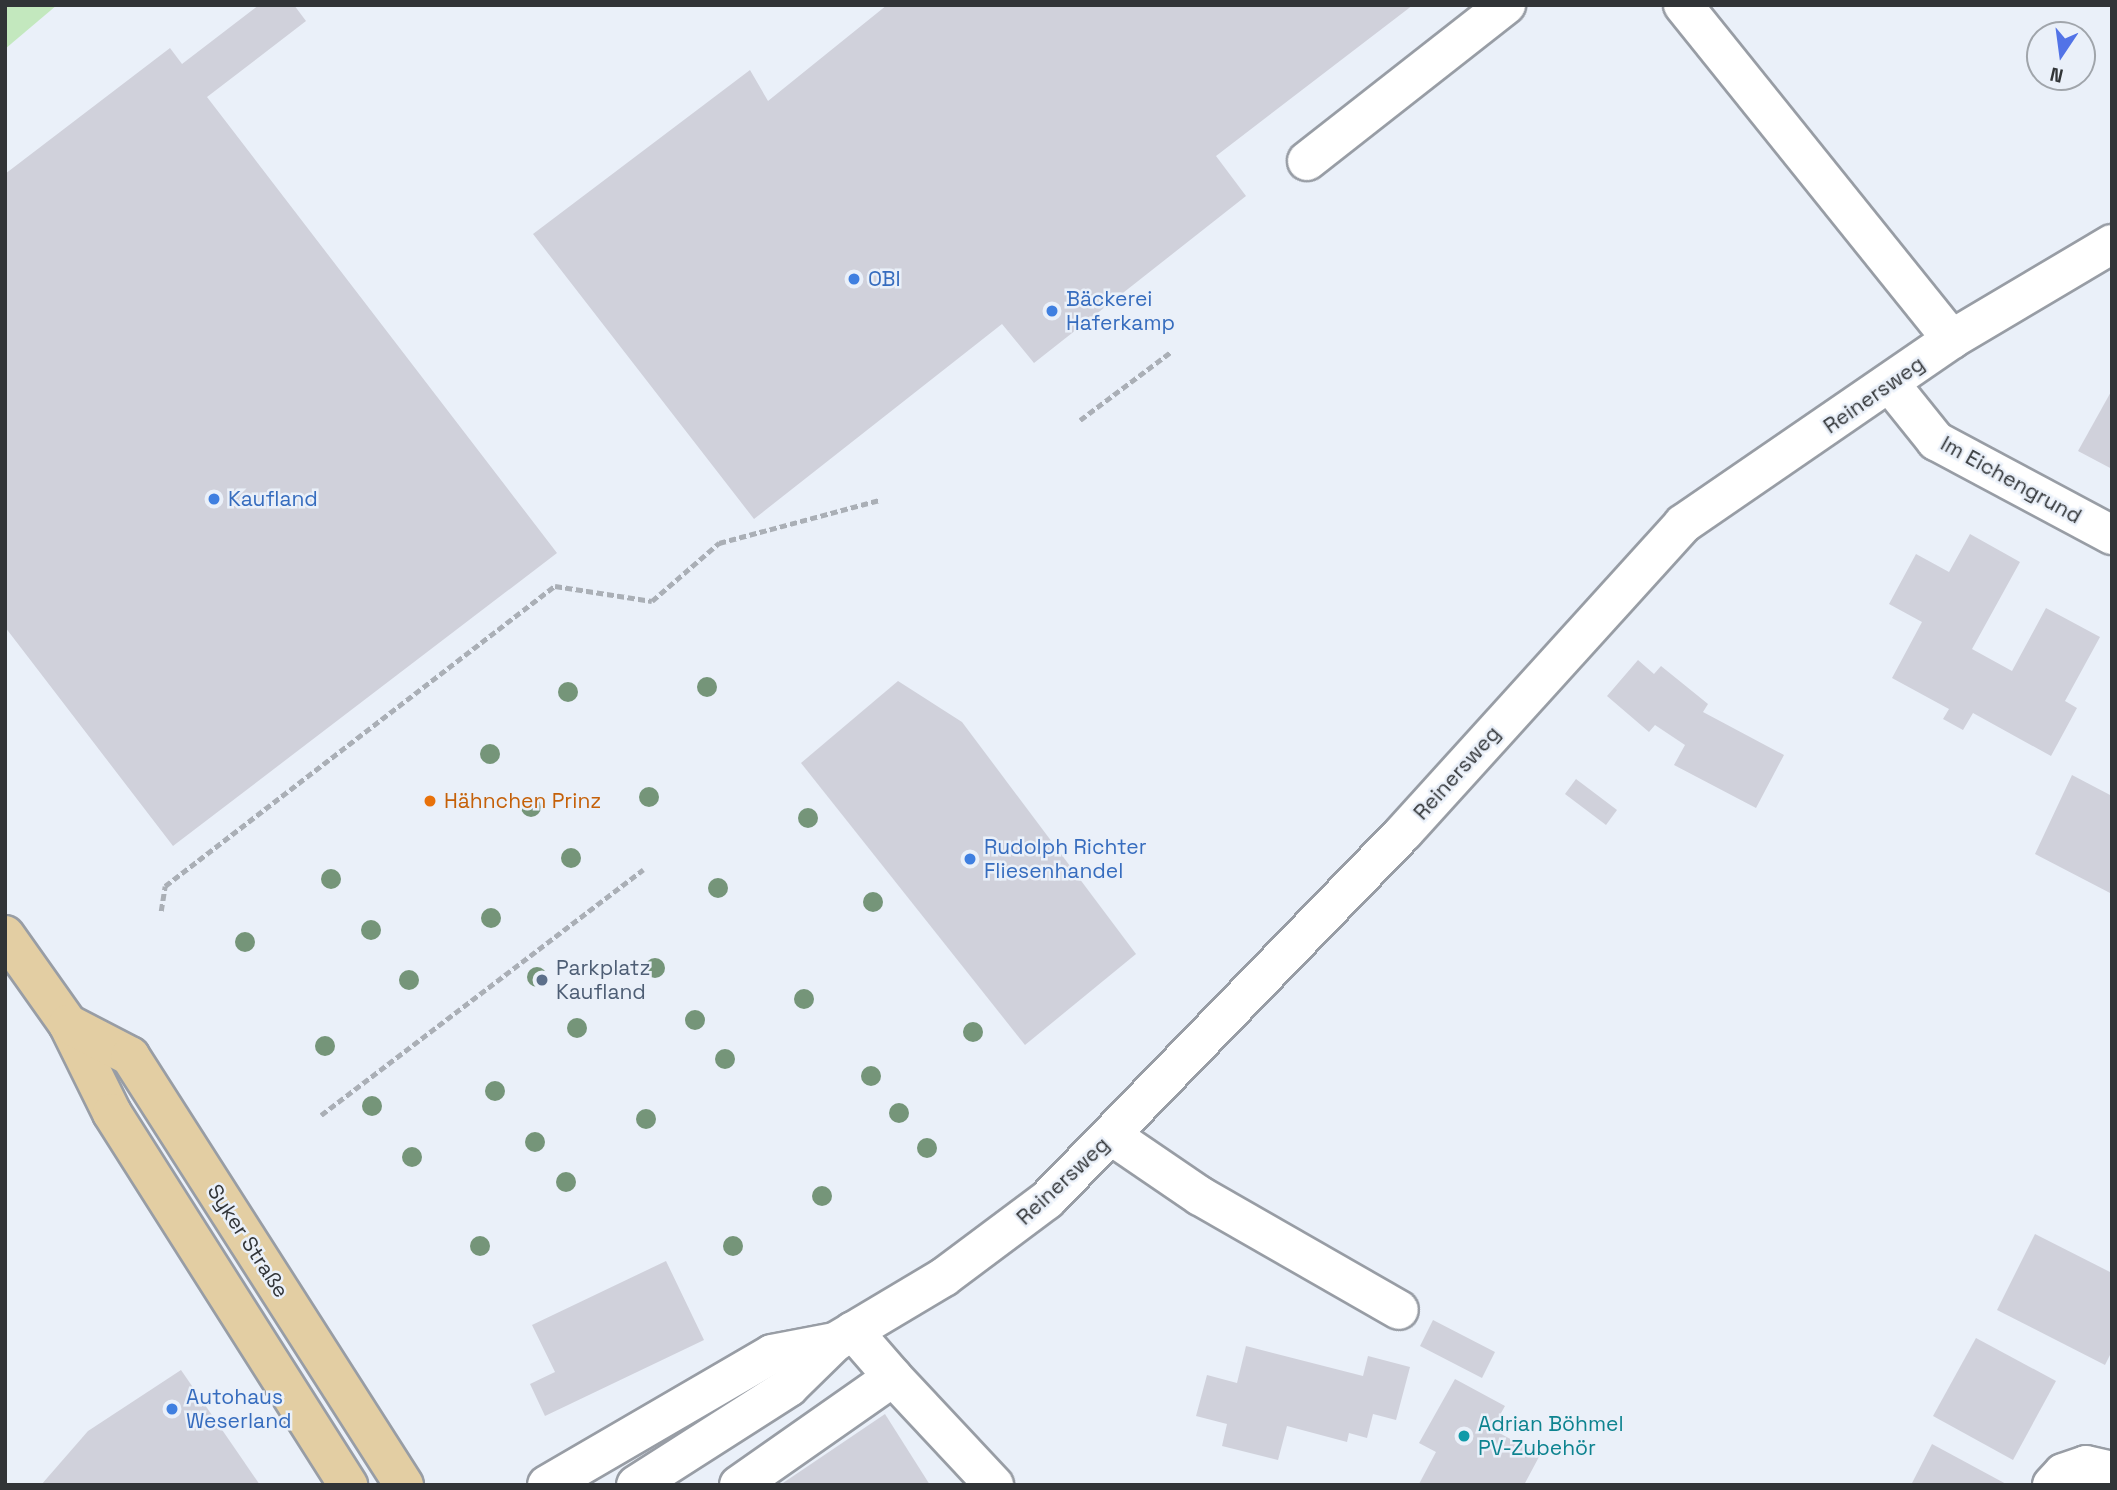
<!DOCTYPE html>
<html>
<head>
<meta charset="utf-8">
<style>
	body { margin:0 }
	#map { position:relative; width:2117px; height:1490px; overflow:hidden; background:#eaf0f9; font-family:"Space Grotesk",sans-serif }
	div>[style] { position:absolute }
	.green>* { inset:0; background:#c3e8be }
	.building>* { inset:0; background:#d0d1db }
	.path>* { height:4.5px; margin-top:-2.25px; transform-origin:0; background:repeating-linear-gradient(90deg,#aaafb6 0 7px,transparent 0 10.5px) }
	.roads { filter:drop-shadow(2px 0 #989da5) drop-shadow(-2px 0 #989da5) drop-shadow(0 2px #989da5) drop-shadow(0 -2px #989da5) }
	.minor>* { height:38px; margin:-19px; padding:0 19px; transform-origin:19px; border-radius:19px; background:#fff }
	.major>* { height:38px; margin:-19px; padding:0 19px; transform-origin:19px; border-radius:19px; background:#e3cea3 }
	.trees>* { width:20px; height:20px; margin:-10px; border-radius:50%; background:#759579 }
	.dots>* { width:19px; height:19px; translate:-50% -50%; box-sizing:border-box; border:4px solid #eaf0f9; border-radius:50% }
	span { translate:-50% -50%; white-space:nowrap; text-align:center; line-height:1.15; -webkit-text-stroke:5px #eaf0f9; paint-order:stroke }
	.shop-label { font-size:21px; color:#366cbe }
	.left { translate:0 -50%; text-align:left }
	.street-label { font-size:21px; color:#313437 }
	.food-label { font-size:21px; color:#c56008 }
	.service-label { font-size:21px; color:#4e5e75 }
	.culture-label { font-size:21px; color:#0d838f }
	.frame { position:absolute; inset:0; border:7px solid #313437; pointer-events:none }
	.north { position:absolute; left:2026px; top:21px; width:70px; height:70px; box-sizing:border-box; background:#eaf0f9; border:2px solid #a0a5ab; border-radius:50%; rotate:193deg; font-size:19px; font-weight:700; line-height:28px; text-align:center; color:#313437 }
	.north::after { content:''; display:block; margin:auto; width:24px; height:32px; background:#5273e7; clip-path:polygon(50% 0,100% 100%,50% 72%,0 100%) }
</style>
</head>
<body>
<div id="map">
	<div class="green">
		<i style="clip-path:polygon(5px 5px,57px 5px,5px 49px)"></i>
	</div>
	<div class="building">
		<i style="clip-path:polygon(259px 5px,294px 5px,306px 21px,207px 97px,557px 553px,173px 846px,5px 627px,5px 174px,170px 48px,182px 64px)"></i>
		<i style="clip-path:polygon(887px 5px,1413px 5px,1216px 156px,1246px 196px,1034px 363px,1002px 324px,754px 519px,533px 234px,750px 70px,768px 101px)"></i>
		<i style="clip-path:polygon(2112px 390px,2112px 469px,2078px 451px)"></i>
		<i style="clip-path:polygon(1970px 534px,2020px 562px,1972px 649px,2012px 671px,2046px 608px,2100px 637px,2065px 701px,2077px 708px,2051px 756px,1973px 713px,1963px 730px,1943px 719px,1949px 709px,1892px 678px,1922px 622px,1889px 604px,1916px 554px,1949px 572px)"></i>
		<i style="clip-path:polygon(1638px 660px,1654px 674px,1661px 666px,1708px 704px,1703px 712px,1784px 755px,1756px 808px,1674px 765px,1685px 745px,1655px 725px,1649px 732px,1607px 696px)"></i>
		<i style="clip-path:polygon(898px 681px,962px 722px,1136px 954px,1025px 1045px,801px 763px)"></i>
		<i style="clip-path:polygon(2072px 775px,2112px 796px,2112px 894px,2035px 854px)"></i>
		<i style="clip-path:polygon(1576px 779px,1617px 810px,1606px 825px,1565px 794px)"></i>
		<i style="clip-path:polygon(2035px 1234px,2112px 1273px,2112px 1351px,2105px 1365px,1997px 1310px)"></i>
		<i style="clip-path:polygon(666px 1261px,704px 1340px,545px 1416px,530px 1384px,555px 1372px,532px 1325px)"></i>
		<i style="clip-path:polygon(1433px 1320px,1495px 1352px,1482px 1378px,1420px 1346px)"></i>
		<i style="clip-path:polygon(1976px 1338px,2056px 1381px,2013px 1460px,1933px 1416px)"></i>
		<i style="clip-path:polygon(1246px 1346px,1363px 1376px,1368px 1356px,1410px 1367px,1396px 1420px,1373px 1414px,1367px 1438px,1349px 1433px,1347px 1442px,1287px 1426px,1278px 1460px,1222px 1446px,1227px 1424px,1196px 1416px,1207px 1375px,1237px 1383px)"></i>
		<i style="clip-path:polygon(181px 1370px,260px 1485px,41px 1485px,88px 1431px)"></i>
		<i style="clip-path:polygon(1455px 1379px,1505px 1406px,1492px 1429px,1540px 1455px,1524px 1485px,1419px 1484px,1436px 1452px,1419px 1443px)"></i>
		<i style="clip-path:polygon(885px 1414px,930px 1485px,780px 1485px)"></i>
		<i style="clip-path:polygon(1932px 1444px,2008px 1485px,1911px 1485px)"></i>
	</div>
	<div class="path">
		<i style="left:1080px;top:420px;width:115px;rotate:-36.9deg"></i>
		<i style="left:161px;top:911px;width:25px;rotate:-81deg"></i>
		<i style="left:165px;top:886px;width:492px;rotate:-37.6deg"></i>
		<i style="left:555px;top:586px;width:98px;rotate:8.8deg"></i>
		<i style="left:652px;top:601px;width:89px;rotate:-40.9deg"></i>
		<i style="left:719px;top:543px;width:167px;rotate:-15deg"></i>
		<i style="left:321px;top:1115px;width:405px;rotate:-37.3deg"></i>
	</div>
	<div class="roads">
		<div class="minor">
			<i style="left:1683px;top:5px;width:429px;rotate:51.2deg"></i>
			<i style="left:1307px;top:161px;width:253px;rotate:-38.1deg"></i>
			<i style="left:1891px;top:385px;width:72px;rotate:51.2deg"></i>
			<i style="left:1936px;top:441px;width:200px;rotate:28.1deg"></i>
			<i style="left:1112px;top:1136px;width:107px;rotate:34.3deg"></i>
			<i style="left:1200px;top:1196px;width:229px;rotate:29.8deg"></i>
			<i style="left:893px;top:1377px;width:148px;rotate:46.9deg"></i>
			<i style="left:547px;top:1485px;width:260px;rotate:-30.2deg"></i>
			<i style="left:772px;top:1354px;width:64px;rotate:-10.8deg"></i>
			<i style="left:636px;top:1485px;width:182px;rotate:-32.6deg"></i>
			<i style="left:789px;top:1387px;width:64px;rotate:-44.4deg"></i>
			<i style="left:835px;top:1342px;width:127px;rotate:-30.8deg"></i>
			<i style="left:944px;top:1277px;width:129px;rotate:-36.8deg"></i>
			<i style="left:1047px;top:1200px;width:513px;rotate:-45.87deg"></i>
			<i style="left:1404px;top:832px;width:416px;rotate:-47.8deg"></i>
			<i style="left:1683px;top:524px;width:326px;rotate:-34.5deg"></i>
			<i style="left:1952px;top:339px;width:186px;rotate:-30.7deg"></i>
			<i style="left:739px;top:1485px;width:188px;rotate:-35deg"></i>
			<i style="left:893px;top:1377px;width:61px;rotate:-131deg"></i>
			<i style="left:2052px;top:1485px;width:16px;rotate:-47deg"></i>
			<i style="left:2063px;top:1473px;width:24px;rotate:-19deg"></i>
			<i style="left:2086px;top:1465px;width:27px;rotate:13deg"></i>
		</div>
		<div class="major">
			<i style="left:5px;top:935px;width:109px;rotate:54.7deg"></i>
			<i style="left:68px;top:1024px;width:99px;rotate:63.7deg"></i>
			<i style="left:112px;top:1113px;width:441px;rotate:57.6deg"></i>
			<i style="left:68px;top:1024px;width:70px;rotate:27.3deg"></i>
			<i style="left:130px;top:1056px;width:509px;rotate:57.43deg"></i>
		</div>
	</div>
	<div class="trees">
		<i style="left:707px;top:687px"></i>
		<i style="left:568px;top:692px"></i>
		<i style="left:490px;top:754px"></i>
		<i style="left:649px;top:797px"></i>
		<i style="left:531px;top:807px"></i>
		<i style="left:808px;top:818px"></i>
		<i style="left:571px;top:858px"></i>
		<i style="left:331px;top:879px"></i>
		<i style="left:718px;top:888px"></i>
		<i style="left:873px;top:902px"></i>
		<i style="left:491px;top:918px"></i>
		<i style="left:371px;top:930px"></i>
		<i style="left:245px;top:942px"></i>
		<i style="left:655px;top:968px"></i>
		<i style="left:537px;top:977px"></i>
		<i style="left:409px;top:980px"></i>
		<i style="left:804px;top:999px"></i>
		<i style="left:695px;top:1020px"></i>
		<i style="left:577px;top:1028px"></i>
		<i style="left:973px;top:1032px"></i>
		<i style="left:325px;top:1046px"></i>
		<i style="left:725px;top:1059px"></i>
		<i style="left:871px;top:1076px"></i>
		<i style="left:495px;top:1091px"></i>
		<i style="left:372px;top:1106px"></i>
		<i style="left:899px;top:1113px"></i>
		<i style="left:646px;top:1119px"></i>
		<i style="left:535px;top:1142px"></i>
		<i style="left:927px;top:1148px"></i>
		<i style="left:412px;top:1157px"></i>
		<i style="left:566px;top:1182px"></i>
		<i style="left:822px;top:1196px"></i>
		<i style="left:480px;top:1246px"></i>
		<i style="left:733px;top:1246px"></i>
	</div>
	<div class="dots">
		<i style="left:854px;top:279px;background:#3f7fe0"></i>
		<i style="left:1052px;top:311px;background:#3f7fe0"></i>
		<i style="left:214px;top:499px;background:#3f7fe0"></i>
		<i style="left:430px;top:801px;background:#e8710a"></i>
		<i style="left:970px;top:859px;background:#3f7fe0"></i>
		<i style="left:542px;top:980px;background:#5c6f8a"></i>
		<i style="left:172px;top:1409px;background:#3f7fe0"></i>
		<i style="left:1464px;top:1436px;background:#0f9aa8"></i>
	</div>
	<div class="shop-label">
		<span class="left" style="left:868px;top:279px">OBI</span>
		<span class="left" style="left:1066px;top:311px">Bäckerei<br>Haferkamp</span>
		<span class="left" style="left:228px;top:499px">Kaufland</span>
		<span class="left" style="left:984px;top:859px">Rudolph Richter<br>Fliesenhandel</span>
		<span class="left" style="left:186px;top:1409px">Autohaus<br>Weserland</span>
	</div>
	<div class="street-label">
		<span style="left:1874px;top:395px;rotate:-35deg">Reinersweg</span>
		<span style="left:2011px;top:480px;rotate:29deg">Im Eichengrund</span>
		<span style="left:1457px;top:773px;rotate:-48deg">Reinersweg</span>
		<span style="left:1063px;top:1181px;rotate:-43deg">Reinersweg</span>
		<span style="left:248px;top:1241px;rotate:57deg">Syker Straße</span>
	</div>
	<div class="food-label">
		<span class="left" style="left:444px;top:801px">Hähnchen Prinz</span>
	</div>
	<div class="service-label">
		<span class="left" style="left:556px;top:980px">Parkplatz<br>Kaufland</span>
	</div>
	<div class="culture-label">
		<span class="left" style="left:1478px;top:1436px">Adrian Böhmel<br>PV-Zubehör</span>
	</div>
	<div class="frame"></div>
	<div class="north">N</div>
</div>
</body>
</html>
